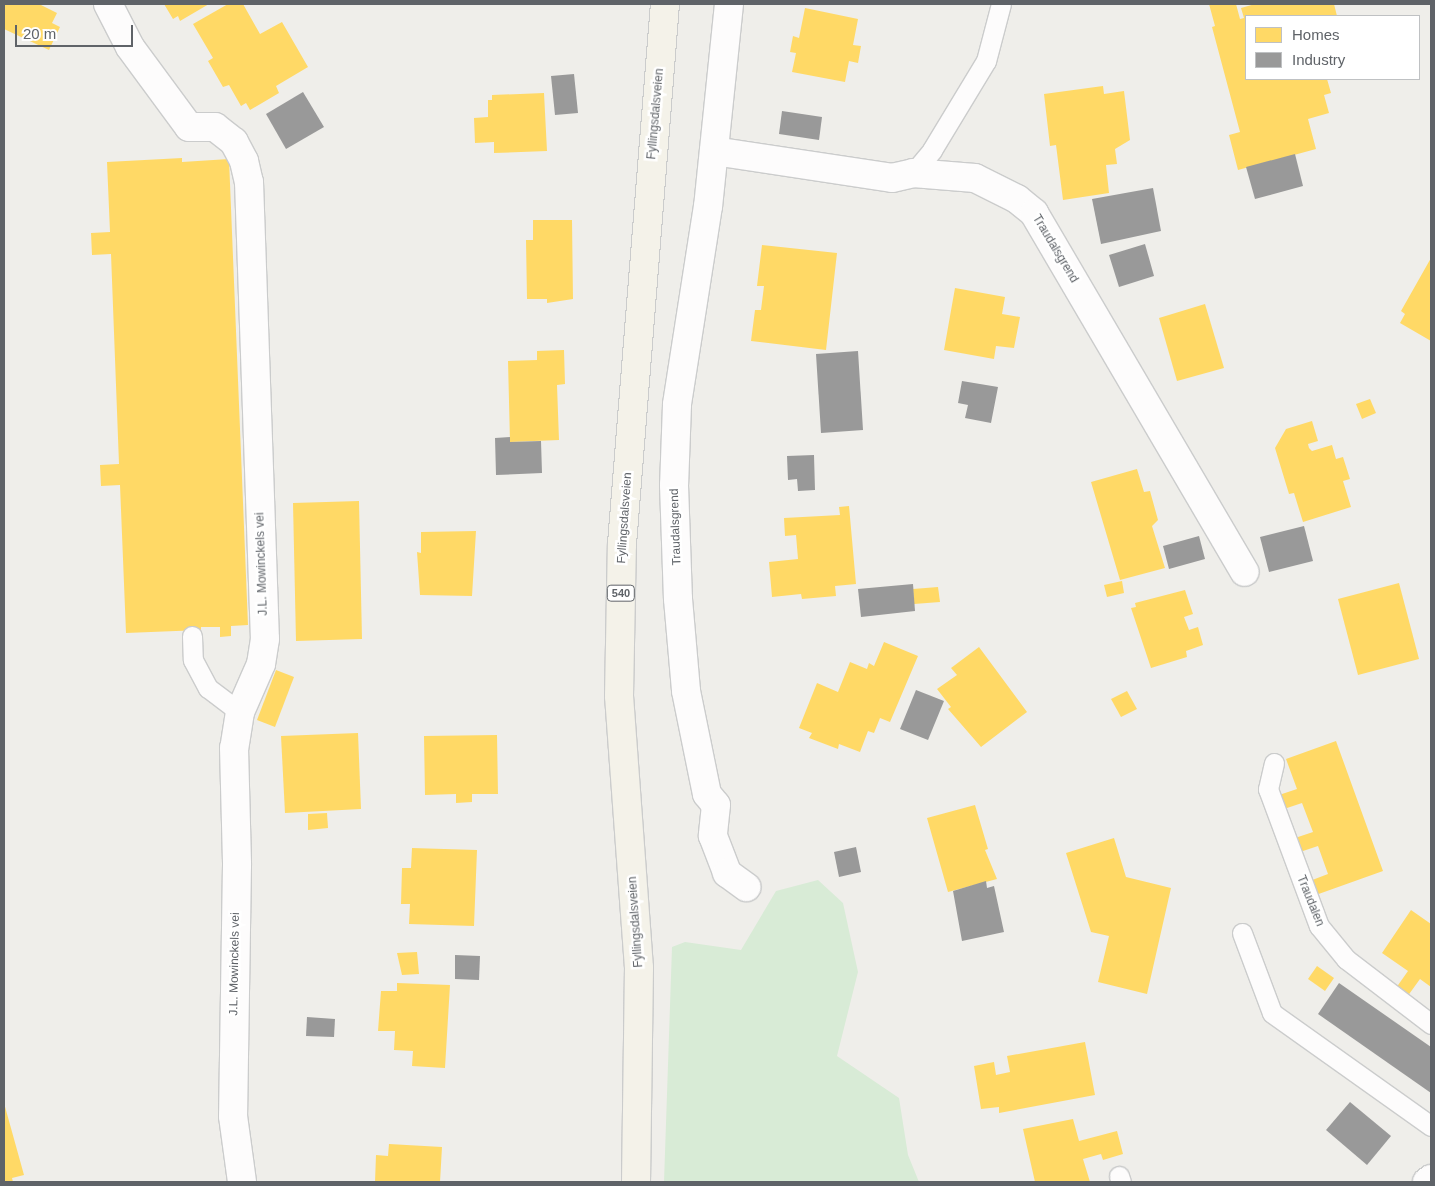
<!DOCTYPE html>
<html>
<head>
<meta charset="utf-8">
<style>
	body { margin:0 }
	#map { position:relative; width:1435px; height:1186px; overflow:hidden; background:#efeeea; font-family:Arial,sans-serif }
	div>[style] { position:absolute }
	.green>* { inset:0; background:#d8ebd6 }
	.homes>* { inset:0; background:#ffd966 }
	.industry>* { inset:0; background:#999 }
	.roads { filter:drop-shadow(1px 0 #cbcccc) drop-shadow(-1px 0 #cbcccc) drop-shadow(0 1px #cbcccc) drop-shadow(0 -1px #cbcccc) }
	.service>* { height:19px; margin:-9.5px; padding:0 9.5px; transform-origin:9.5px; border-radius:9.5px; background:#fdfcfc }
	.minor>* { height:28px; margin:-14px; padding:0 14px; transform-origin:14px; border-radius:14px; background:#fdfcfc }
	.primary>* { height:28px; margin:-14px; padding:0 14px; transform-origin:14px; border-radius:14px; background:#f4f2e9 }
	span { translate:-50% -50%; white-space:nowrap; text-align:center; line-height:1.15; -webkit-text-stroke:5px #fff; paint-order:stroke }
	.shield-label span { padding:1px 4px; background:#fff; border:1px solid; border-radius:4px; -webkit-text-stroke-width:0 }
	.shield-label { font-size:11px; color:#5f6368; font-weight:700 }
	.street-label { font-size:12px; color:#5f6368 }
	.frame { position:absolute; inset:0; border:5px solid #5f6368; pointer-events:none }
	.legend { position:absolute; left:1245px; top:15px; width:175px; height:65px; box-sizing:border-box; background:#fff; border:1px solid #bfc1c3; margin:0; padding:6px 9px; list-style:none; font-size:15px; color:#5f6368 }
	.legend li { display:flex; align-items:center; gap:10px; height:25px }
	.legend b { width:25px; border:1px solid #bfc1c3 }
	.scale { position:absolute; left:15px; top:25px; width:118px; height:22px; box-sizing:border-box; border:2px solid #5f6368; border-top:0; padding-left:6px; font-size:15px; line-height:18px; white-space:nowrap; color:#5f6368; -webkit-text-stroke:4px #fff; paint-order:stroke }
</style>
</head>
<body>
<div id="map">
	<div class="green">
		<i style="clip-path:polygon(818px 880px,843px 903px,858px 972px,837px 1056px,899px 1098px,908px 1155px,919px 1182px,664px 1182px,672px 947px,685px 942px,741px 950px,776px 891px)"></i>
	</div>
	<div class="homes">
		<i style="clip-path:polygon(4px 4px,39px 4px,57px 13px,52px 23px,60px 27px,49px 50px,4px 29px)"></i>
		<i style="clip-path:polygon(164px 4px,209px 4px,180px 21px,178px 16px,173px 19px)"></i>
		<i style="clip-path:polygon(228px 4px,243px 4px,260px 34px,282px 22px,308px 67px,276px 86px,279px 93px,250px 110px,246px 103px,241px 106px,229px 85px,223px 87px,208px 61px,213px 58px,193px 24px)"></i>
		<i style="clip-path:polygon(1209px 4px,1236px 4px,1240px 19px,1244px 18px,1241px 8px,1255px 4px,1334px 4px,1337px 16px,1246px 16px,1246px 79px,1327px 79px,1331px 93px,1324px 95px,1329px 113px,1308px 119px,1316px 149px,1238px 170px,1229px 135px,1240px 132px,1212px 27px,1215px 26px)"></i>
		<i style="clip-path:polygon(805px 8px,858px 19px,853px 45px,861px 46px,858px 63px,849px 61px,845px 82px,792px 72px,796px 53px,790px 52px,793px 36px,799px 38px)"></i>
		<i style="clip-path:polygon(1103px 86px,1104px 94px,1124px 91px,1130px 140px,1115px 149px,1117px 164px,1106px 165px,1109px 193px,1063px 200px,1056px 145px,1050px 146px,1044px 94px)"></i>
		<i style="clip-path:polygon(544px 93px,547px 151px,494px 153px,494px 142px,475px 143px,474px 118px,488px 117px,488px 100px,492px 100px,492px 95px)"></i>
		<i style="clip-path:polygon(182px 158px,182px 162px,229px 159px,248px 625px,231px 626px,231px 636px,220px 637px,220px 627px,201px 627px,201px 630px,126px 633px,120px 485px,101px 486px,100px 465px,119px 464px,111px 254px,92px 255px,91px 233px,110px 232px,107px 162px)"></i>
		<i style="clip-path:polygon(533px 220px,572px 220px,573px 299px,547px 303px,547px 299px,527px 299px,526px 240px,533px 240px)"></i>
		<i style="clip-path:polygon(762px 245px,837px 253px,826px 350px,751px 341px,755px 310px,761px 310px,764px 286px,757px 286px)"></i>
		<i style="clip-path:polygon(1431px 258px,1431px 341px,1400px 323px,1405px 314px,1401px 311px)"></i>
		<i style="clip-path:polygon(955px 288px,1005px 297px,1002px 314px,1020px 317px,1014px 348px,996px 346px,994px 359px,944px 350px)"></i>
		<i style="clip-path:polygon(1205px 304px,1224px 368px,1177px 381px,1159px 318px)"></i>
		<i style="clip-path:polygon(564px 350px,565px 384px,557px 385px,559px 440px,510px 442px,508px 361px,537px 360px,537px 351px)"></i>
		<i style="clip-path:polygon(1370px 399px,1376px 413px,1362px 419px,1356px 404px)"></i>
		<i style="clip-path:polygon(1312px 421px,1318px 441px,1308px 444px,1309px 448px,1312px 451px,1332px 445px,1336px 459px,1343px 457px,1350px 479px,1343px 481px,1351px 507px,1303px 522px,1294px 493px,1289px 494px,1275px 448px,1286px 429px)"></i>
		<i style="clip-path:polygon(1137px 469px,1144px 492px,1150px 491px,1158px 520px,1152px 526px,1165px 568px,1120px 580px,1091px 482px)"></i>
		<i style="clip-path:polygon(359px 501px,362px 639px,296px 641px,293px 503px)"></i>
		<i style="clip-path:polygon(849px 506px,856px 584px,835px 586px,836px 596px,802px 599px,801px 594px,772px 597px,769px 562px,798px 559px,796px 535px,785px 536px,784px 518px,840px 515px,839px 507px)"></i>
		<i style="clip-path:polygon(476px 531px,472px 596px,420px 595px,417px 552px,421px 553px,421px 532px)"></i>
		<i style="clip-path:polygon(1122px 581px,1124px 593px,1107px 597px,1104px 585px)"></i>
		<i style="clip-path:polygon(1399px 583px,1419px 659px,1358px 675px,1338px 599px)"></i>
		<i style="clip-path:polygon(938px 587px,940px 602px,914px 604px,913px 589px)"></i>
		<i style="clip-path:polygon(1185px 590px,1193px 614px,1184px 617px,1189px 630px,1198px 627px,1203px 645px,1186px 651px,1187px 657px,1151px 668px,1131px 608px,1136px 607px,1135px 603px)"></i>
		<i style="clip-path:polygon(884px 642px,918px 656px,890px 722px,880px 718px,874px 733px,868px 731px,860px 752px,839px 744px,838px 749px,809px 738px,812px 733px,799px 728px,817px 683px,838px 692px,850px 662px,867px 669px,869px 663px,874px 666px)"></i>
		<i style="clip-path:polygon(979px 647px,1027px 712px,981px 747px,948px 709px,951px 707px,937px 689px,957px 675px,951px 668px)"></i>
		<i style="clip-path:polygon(276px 670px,294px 677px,275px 727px,257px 720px)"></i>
		<i style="clip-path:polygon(1127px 691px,1137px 709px,1121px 717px,1111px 699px)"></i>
		<i style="clip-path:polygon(358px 733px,361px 809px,285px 813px,281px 736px)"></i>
		<i style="clip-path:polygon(497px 735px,498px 794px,472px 794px,472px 802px,456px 803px,456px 794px,425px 795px,424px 736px)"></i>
		<i style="clip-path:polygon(1336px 741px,1383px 871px,1313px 896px,1307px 882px,1328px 874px,1318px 846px,1297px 853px,1292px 839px,1313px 832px,1302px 803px,1281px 810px,1276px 796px,1297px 789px,1286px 759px)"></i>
		<i style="clip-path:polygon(975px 805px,988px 849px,985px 850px,997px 879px,948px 892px,927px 818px)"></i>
		<i style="clip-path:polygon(327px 813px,328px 828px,308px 830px,308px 814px)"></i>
		<i style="clip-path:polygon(1114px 838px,1126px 877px,1171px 888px,1147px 994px,1098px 982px,1109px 936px,1091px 932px,1066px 853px)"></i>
		<i style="clip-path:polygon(412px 848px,477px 850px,474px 926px,409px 924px,410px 904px,401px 904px,402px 868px,411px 868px)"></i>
		<i style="clip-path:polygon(1411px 910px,1431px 924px,1431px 987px,1420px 979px,1407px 997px,1396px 988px,1408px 971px,1382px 953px)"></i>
		<i style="clip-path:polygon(417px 952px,419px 974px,402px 975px,397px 953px)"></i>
		<i style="clip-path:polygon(1317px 966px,1334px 978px,1325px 991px,1308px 979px)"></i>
		<i style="clip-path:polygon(397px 983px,450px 985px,445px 1068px,412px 1066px,413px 1051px,394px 1050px,395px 1031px,378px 1031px,381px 991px,397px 991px)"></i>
		<i style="clip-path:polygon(1085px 1042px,1095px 1095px,999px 1113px,999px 1107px,981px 1109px,974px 1066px,994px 1062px,996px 1075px,1010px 1072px,1007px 1056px)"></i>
		<i style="clip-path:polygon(4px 1103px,24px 1175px,12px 1178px,13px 1182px,4px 1182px)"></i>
		<i style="clip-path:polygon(1073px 1119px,1079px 1141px,1117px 1131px,1123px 1154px,1103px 1160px,1101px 1154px,1083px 1159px,1090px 1182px,1035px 1182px,1023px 1129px)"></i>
		<i style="clip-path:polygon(389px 1144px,442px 1147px,440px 1182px,375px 1182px,376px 1155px,388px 1156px)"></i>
	</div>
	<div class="industry">
		<i style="clip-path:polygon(574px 74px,578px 113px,555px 115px,551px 76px)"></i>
		<i style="clip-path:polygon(303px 92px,324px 127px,286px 149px,266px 114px)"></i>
		<i style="clip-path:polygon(782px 111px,822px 117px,819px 140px,779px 134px)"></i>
		<i style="clip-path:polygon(1295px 154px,1303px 186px,1255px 199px,1246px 167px)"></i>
		<i style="clip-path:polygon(1153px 188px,1161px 231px,1101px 244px,1092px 199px)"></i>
		<i style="clip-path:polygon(1145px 244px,1154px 276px,1119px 287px,1109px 255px)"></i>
		<i style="clip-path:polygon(858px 351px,863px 430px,821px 433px,816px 354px)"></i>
		<i style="clip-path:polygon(962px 381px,998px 387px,991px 423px,965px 418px,968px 405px,958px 403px)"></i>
		<i style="clip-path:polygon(510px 437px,510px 442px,541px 441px,542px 473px,496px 475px,495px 438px)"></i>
		<i style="clip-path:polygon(814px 455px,815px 490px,798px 491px,797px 479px,788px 480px,787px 456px)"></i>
		<i style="clip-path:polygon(1304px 526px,1313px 561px,1269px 572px,1260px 537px)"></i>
		<i style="clip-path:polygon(1199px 536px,1205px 559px,1169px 569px,1163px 546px)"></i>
		<i style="clip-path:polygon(913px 584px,915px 611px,861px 617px,858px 589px)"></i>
		<i style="clip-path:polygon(916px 690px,944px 701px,928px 740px,900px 729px)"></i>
		<i style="clip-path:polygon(856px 847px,861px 872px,839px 877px,834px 852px)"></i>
		<i style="clip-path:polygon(986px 881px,987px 888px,994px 886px,1004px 932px,962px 941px,953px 891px)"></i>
		<i style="clip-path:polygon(455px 955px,480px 956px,479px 980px,455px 979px)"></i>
		<i style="clip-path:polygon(1339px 983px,1431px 1047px,1431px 1093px,1318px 1014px)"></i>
		<i style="clip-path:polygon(307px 1017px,335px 1019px,334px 1037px,306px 1036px)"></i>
		<i style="clip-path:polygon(1350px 1102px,1391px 1136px,1367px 1165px,1326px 1130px)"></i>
	</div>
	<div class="roads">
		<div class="service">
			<i style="left:913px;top:173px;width:30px;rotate:-50deg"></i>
			<i style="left:932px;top:150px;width:104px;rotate:-58.8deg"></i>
			<i style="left:986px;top:61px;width:59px;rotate:-75.3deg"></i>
			<i style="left:192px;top:636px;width:24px;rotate:88deg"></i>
			<i style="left:193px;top:660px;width:32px;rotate:62deg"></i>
			<i style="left:208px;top:688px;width:40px;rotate:37deg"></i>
			<i style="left:1274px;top:763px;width:27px;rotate:103deg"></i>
			<i style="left:1268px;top:789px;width:146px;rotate:69.6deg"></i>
			<i style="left:1319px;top:926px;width:43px;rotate:50.7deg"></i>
			<i style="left:1346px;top:959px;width:107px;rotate:37.4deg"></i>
			<i style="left:1242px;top:933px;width:85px;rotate:69.4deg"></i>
			<i style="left:1272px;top:1013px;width:195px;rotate:35.4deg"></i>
			<i style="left:1119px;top:1176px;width:6px;rotate:72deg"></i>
		</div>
		<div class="minor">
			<i style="left:108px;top:4px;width:48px;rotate:62.9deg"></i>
			<i style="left:130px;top:47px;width:99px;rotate:53.6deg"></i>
			<i style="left:189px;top:127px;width:26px"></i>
			<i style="left:215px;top:127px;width:24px;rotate:38deg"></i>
			<i style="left:234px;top:142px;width:21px;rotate:62deg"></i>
			<i style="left:244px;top:161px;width:22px;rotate:77deg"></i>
			<i style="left:249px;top:182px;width:457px;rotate:88deg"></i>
			<i style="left:265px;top:639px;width:25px;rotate:99deg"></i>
			<i style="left:261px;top:664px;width:52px;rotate:113.6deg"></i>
			<i style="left:240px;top:712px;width:36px;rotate:99deg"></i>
			<i style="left:234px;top:748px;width:117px;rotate:88.5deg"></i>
			<i style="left:237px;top:865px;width:251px;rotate:90.9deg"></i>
			<i style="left:233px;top:1116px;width:67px;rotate:82.2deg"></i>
			<i style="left:729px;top:4px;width:203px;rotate:95.9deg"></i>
			<i style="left:708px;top:206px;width:201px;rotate:98.9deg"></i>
			<i style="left:677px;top:405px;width:80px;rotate:92.1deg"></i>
			<i style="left:674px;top:485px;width:114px;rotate:88deg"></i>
			<i style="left:678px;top:599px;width:92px;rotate:85deg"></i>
			<i style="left:686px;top:691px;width:105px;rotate:78.5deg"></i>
			<i style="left:707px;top:794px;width:14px;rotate:51deg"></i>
			<i style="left:716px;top:805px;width:31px;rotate:96deg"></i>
			<i style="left:713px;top:836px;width:40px;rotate:69deg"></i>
			<i style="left:727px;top:873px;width:24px;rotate:36deg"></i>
			<i style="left:714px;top:151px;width:180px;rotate:8.6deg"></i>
			<i style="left:892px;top:178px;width:22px;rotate:-13deg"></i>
			<i style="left:913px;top:173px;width:62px;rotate:4.6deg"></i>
			<i style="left:975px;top:178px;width:47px;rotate:26.6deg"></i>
			<i style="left:1017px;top:199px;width:22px;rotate:39deg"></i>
			<i style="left:1034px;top:213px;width:416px;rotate:59.6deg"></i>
			<i style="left:1427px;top:1182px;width:5px;rotate:-37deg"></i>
		</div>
		<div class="primary">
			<i style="left:636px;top:1182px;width:214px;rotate:-89.2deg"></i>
			<i style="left:639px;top:968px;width:273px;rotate:-94.2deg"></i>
			<i style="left:619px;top:696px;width:152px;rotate:-88.9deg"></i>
			<i style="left:622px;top:544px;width:542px;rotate:-85.45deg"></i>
		</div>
	</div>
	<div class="shield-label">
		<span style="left:621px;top:593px">540</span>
	</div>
	<div class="street-label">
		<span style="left:656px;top:114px;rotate:-85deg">Fyllingsdalsveien</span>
		<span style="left:1055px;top:249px;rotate:59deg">Traudalsgrend</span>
		<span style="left:625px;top:518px;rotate:-86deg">Fyllingsdalsveien</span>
		<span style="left:676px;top:527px;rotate:-92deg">Traudalsgrend</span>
		<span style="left:262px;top:564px;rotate:-92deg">J.L. Mowinckels vei</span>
		<span style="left:1310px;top:901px;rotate:68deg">Traudalen</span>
		<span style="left:636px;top:922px;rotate:-94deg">Fyllingsdalsveien</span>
		<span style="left:235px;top:964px;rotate:-89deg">J.L. Mowinckels vei</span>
	</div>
	<div class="frame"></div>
	<ul class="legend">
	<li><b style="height:14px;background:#ffd966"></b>Homes</li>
	<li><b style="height:14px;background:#999"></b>Industry</li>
	</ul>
	<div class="scale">20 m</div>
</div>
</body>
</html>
